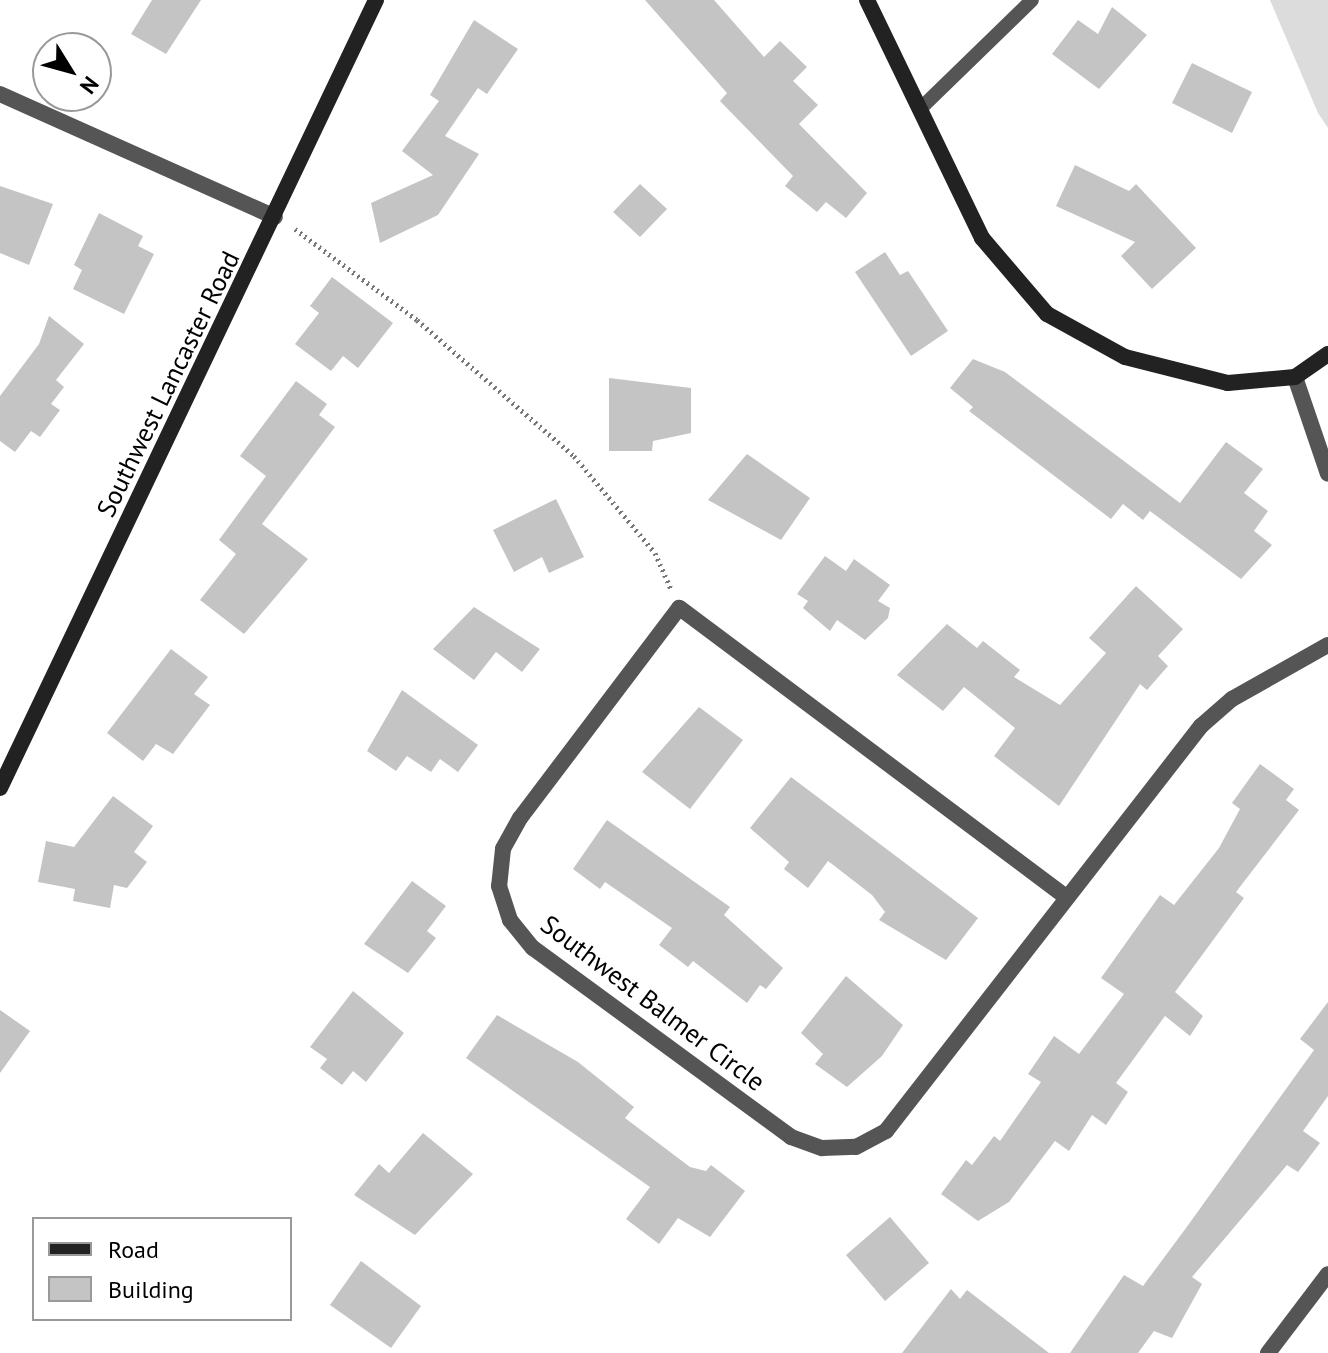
<!DOCTYPE html>
<html>
<head>
<meta charset="utf-8">
<style>
	body { margin:0 }
	#map { position:relative; width:1328px; height:1353px; overflow:hidden; background:#fff; font-family:"PT Sans",sans-serif }
	div>[style] { position:absolute }
	.green>* { inset:0; background:#dcdcdc }
	.building>* { inset:0; background:#c4c4c4 }
	.path>* { height:5px; margin-top:-2.5px; transform-origin:0; background:repeating-linear-gradient(90deg,#777 0 2px,transparent 0 6px) }
	.lane>* { height:14px; margin:-7px; padding:0 7px; transform-origin:7px; border-radius:7px; background:#555 }
	.street>* { height:16px; margin:-8px; padding:0 8px; transform-origin:8px; border-radius:8px; background:#555 }
	.secondary>* { height:16px; margin:-8px; padding:0 8px; transform-origin:8px; border-radius:8px; background:#222 }
	span { translate:-50% -50%; white-space:nowrap; text-align:center; line-height:1.15; -webkit-text-stroke:7px #fff; paint-order:stroke }
	.street-label { font-size:26px; color:#000 }
	.legend { position:absolute; left:32px; top:1217px; width:260px; height:104px; box-sizing:border-box; background:#fff; border:2px solid #999; margin:0; padding:10px 14px; list-style:none; font-size:24px; color:#000 }
	.legend li { display:flex; align-items:center; gap:16px; height:40px }
	.legend b { width:40px; border:2px solid #999 }
	.north { position:absolute; left:32px; top:32px; width:80px; height:80px; box-sizing:border-box; background:#fff; border:2px solid #999; border-radius:50%; rotate:127deg; font-size:22px; font-weight:700; line-height:32px; text-align:center; color:#000 }
	.north::after { content:''; display:block; margin:auto; width:28px; height:36px; background:#000; clip-path:polygon(50% 0,100% 100%,50% 72%,0 100%) }
</style>
</head>
<body>
<div id="map">
	<div class="green">
		<i style="clip-path:polygon(1270px 0,1328px 0,1328px 128px,1318px 113px)"></i>
	</div>
	<div class="building">
		<i style="clip-path:polygon(152px 0,201px 0,166px 54px,131px 34px)"></i>
		<i style="clip-path:polygon(645px 0,714px 0,764px 57px,780px 41px,807px 67px,793px 81px,818px 105px,799px 124px,867px 193px,846px 218px,826px 202px,817px 212px,785px 186px,793px 176px,720px 101px,727px 93px)"></i>
		<i style="clip-path:polygon(1112px 7px,1147px 35px,1099px 89px,1052px 54px,1078px 20px,1098px 34px)"></i>
		<i style="clip-path:polygon(474px 20px,518px 49px,487px 94px,478px 88px,445px 136px,479px 154px,438px 215px,380px 243px,371px 203px,433px 175px,402px 151px,439px 101px,430px 95px)"></i>
		<i style="clip-path:polygon(1192px 63px,1252px 92px,1232px 133px,1172px 103px)"></i>
		<i style="clip-path:polygon(1075px 165px,1129px 191px,1136px 184px,1196px 248px,1152px 289px,1121px 256px,1135px 242px,1056px 206px)"></i>
		<i style="clip-path:polygon(640px 184px,667px 209px,640px 237px,613px 212px)"></i>
		<i style="clip-path:polygon(0 186px,53px 204px,29px 265px,0 253px)"></i>
		<i style="clip-path:polygon(99px 213px,143px 236px,138px 246px,154px 254px,124px 314px,73px 289px,82px 270px,74px 265px)"></i>
		<i style="clip-path:polygon(885px 252px,900px 275px,908px 271px,948px 331px,911px 356px,855px 272px)"></i>
		<i style="clip-path:polygon(332px 277px,393px 323px,358px 368px,343px 356px,331px 371px,295px 344px,319px 313px,310px 306px)"></i>
		<i style="clip-path:polygon(49px 316px,84px 344px,56px 380px,64px 387px,51px 404px,60px 410px,40px 437px,31px 431px,15px 452px,0 441px,0 396px,39px 344px)"></i>
		<i style="clip-path:polygon(973px 359px,1005px 372px,1180px 503px,1226px 442px,1263px 469px,1244px 493px,1268px 511px,1254px 531px,1272px 545px,1241px 579px,1150px 511px,1143px 520px,1123px 504px,1111px 519px,969px 411px,973px 407px,950px 388px)"></i>
		<i style="clip-path:polygon(609px 378px,691px 388px,691px 433px,653px 441px,652px 451px,609px 451px)"></i>
		<i style="clip-path:polygon(296px 381px,327px 404px,319px 415px,335px 427px,262px 524px,308px 559px,244px 634px,200px 600px,236px 554px,219px 540px,266px 476px,240px 456px)"></i>
		<i style="clip-path:polygon(747px 454px,810px 498px,781px 540px,708px 500px)"></i>
		<i style="clip-path:polygon(556px 499px,584px 557px,549px 573px,542px 557px,514px 572px,493px 530px)"></i>
		<i style="clip-path:polygon(825px 556px,846px 571px,854px 559px,890px 585px,878px 601px,890px 608px,888px 618px,865px 640px,837px 620px,830px 631px,803px 608px,808px 601px,797px 594px)"></i>
		<i style="clip-path:polygon(1136px 586px,1183px 629px,1158px 656px,1168px 666px,1147px 690px,1140px 684px,1059px 806px,994px 756px,1015px 728px,964px 687px,943px 711px,897px 675px,947px 624px,977px 648px,983px 641px,1020px 670px,1014px 677px,1060px 705px,1106px 653px,1089px 638px)"></i>
		<i style="clip-path:polygon(474px 607px,540px 649px,522px 672px,496px 652px,474px 680px,433px 649px)"></i>
		<i style="clip-path:polygon(171px 649px,208px 677px,194px 694px,210px 705px,173px 754px,156px 744px,143px 761px,107px 733px)"></i>
		<i style="clip-path:polygon(402px 690px,478px 745px,458px 772px,440px 759px,431px 772px,407px 756px,396px 771px,367px 751px)"></i>
		<i style="clip-path:polygon(699px 707px,743px 740px,690px 809px,642px 772px)"></i>
		<i style="clip-path:polygon(1260px 764px,1294px 789px,1286px 800px,1299px 810px,1236px 892px,1244px 898px,1175px 992px,1203px 1016px,1190px 1036px,1165px 1016px,1116px 1083px,1128px 1092px,1106px 1125px,1092px 1115px,1069px 1151px,1055px 1141px,1009px 1202px,978px 1221px,941px 1194px,966px 1160px,972px 1165px,994px 1136px,1000px 1141px,1041px 1082px,1028px 1074px,1054px 1036px,1079px 1054px,1124px 994px,1101px 978px,1160px 895px,1174px 905px,1219px 848px,1240px 809px,1232px 803px)"></i>
		<i style="clip-path:polygon(791px 777px,978px 918px,946px 960px,879px 920px,885px 912px,872px 895px,828px 861px,808px 888px,784px 869px,789px 862px,750px 828px)"></i>
		<i style="clip-path:polygon(113px 796px,153px 826px,134px 852px,147px 862px,127px 888px,114px 885px,110px 908px,73px 901px,75px 889px,38px 882px,46px 841px,74px 847px)"></i>
		<i style="clip-path:polygon(607px 820px,730px 907px,724px 915px,783px 968px,766px 989px,760px 985px,747px 1003px,693px 961px,688px 967px,659px 945px,672px 928px,605px 882px,600px 889px,573px 869px)"></i>
		<i style="clip-path:polygon(412px 881px,446px 906px,427px 931px,436px 938px,408px 973px,364px 944px)"></i>
		<i style="clip-path:polygon(846px 976px,903px 1025px,882px 1056px,847px 1087px,815px 1064px,823px 1054px,801px 1033px)"></i>
		<i style="clip-path:polygon(353px 991px,404px 1033px,366px 1082px,353px 1071px,342px 1085px,320px 1068px,327px 1059px,310px 1047px)"></i>
		<i style="clip-path:polygon(1328px 1002px,1328px 1096px,1303px 1131px,1320px 1143px,1298px 1172px,1287px 1165px,1192px 1277px,1202px 1284px,1172px 1338px,1154px 1331px,1138px 1353px,1070px 1353px,1124px 1275px,1143px 1286px,1186px 1228px,1314px 1050px,1300px 1039px)"></i>
		<i style="clip-path:polygon(0 1010px,30px 1031px,0 1073px)"></i>
		<i style="clip-path:polygon(497px 1015px,578px 1062px,634px 1107px,625px 1118px,690px 1167px,706px 1171px,711px 1165px,745px 1191px,710px 1237px,678px 1218px,659px 1244px,626px 1219px,650px 1187px,466px 1058px)"></i>
		<i style="clip-path:polygon(423px 1133px,473px 1174px,415px 1235px,354px 1195px,379px 1164px,389px 1173px)"></i>
		<i style="clip-path:polygon(890px 1217px,929px 1263px,885px 1301px,846px 1255px)"></i>
		<i style="clip-path:polygon(361px 1261px,421px 1306px,391px 1348px,330px 1305px)"></i>
		<i style="clip-path:polygon(951px 1289px,960px 1299px,967px 1290px,1049px 1353px,902px 1353px)"></i>
	</div>
	<div class="path">
		<i style="left:295px;top:229px;width:152px;rotate:36.7deg"></i>
		<i style="left:417px;top:320px;width:208px;rotate:40.9deg"></i>
		<i style="left:574px;top:456px;width:126px;rotate:50.1deg"></i>
		<i style="left:655px;top:553px;width:39px;rotate:66deg"></i>
	</div>
	<div class="lane">
		<i style="left:920px;top:109px;width:156px;rotate:-44.2deg"></i>
	</div>
	<div class="street">
		<i style="left:0;top:94px;width:301px;rotate:24.1deg"></i>
		<i style="left:1295px;top:377px;width:102px;rotate:71.2deg"></i>
		<i style="left:1066px;top:897px;width:483px;rotate:-143.2deg"></i>
		<i style="left:679px;top:608px;width:263px;rotate:127.1deg"></i>
		<i style="left:520px;top:818px;width:35px;rotate:119deg"></i>
		<i style="left:503px;top:849px;width:37px;rotate:96deg"></i>
		<i style="left:499px;top:886px;width:36px;rotate:72deg"></i>
		<i style="left:510px;top:920px;width:36px;rotate:51deg"></i>
		<i style="left:533px;top:948px;width:320px;rotate:36.2deg"></i>
		<i style="left:791px;top:1137px;width:33px;rotate:20deg"></i>
		<i style="left:822px;top:1148px;width:34px;rotate:-2deg"></i>
		<i style="left:856px;top:1147px;width:34px;rotate:-28deg"></i>
		<i style="left:886px;top:1131px;width:513px;rotate:-52.13deg"></i>
		<i style="left:1201px;top:726px;width:41px;rotate:-41.1deg"></i>
		<i style="left:1232px;top:699px;width:110px;rotate:-29.4deg"></i>
		<i style="left:1268px;top:1353px;width:99px;rotate:-52.8deg"></i>
	</div>
	<div class="secondary">
		<i style="left:867px;top:0;width:264px;rotate:64.2deg"></i>
		<i style="left:982px;top:238px;width:100px;rotate:49.5deg"></i>
		<i style="left:1047px;top:314px;width:89px;rotate:28.9deg"></i>
		<i style="left:1125px;top:357px;width:106px;rotate:14.2deg"></i>
		<i style="left:1228px;top:383px;width:67px;rotate:-5.1deg"></i>
		<i style="left:1295px;top:377px;width:40px;rotate:-34.9deg"></i>
		<i style="left:0;top:788px;width:873px;rotate:-64.49deg"></i>
	</div>
	<div class="street-label">
		<span style="left:168px;top:384px;rotate:-64deg">Southwest Lancaster Road</span>
		<span style="left:653px;top:1003px;rotate:37deg">Southwest Balmer Circle</span>
	</div>
	<ul class="legend">
	<li><b style="height:10px;background:#222"></b>Road</li>
	<li><b style="height:22px;background:#c4c4c4"></b>Building</li>
	</ul>
	<div class="north">N</div>
</div>
</body>
</html>
